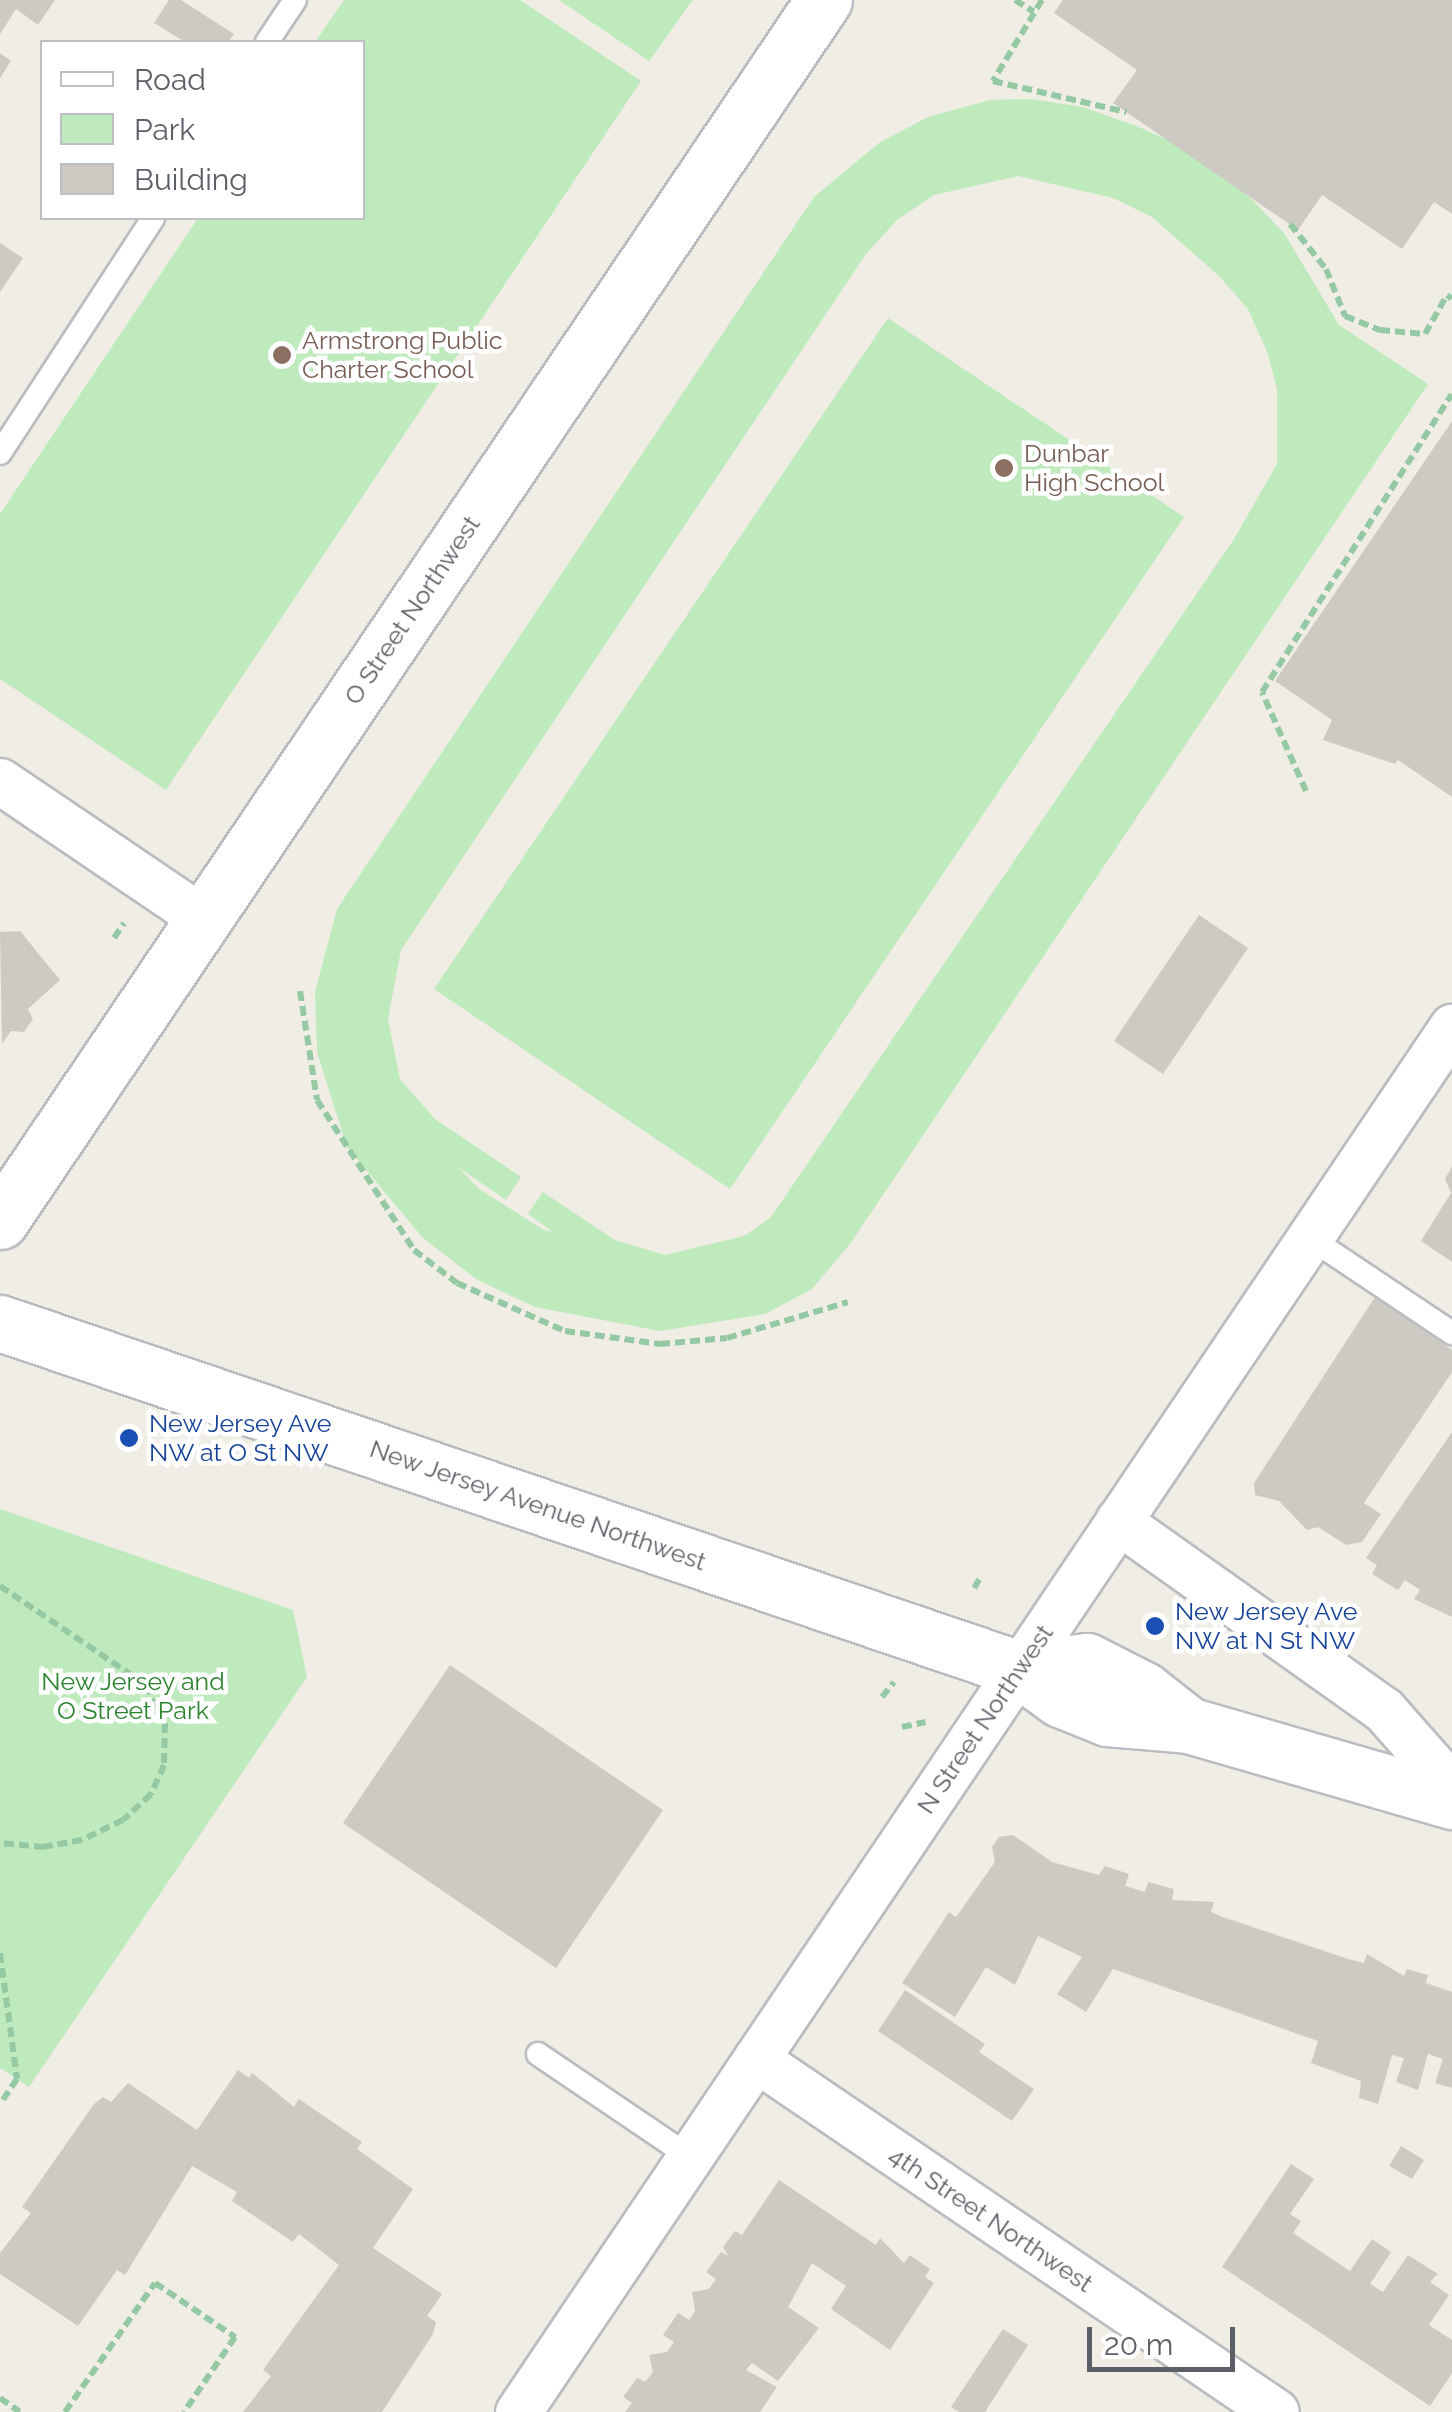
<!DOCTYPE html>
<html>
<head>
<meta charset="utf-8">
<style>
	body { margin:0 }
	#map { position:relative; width:1452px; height:2412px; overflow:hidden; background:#f0ede4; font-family:Raleway,sans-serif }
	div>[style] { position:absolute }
	.green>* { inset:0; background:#beeabe }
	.building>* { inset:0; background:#cdcac3 }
	.path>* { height:6px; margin-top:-3px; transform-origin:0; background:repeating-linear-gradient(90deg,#95c9a3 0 10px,transparent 0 15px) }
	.roads { filter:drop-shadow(2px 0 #b9bcc1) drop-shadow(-2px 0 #b9bcc1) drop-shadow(0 2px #b9bcc1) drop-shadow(0 -2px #b9bcc1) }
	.service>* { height:22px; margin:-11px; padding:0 11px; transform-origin:11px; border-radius:11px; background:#fff }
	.minor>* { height:45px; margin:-22.5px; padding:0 22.5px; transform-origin:22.5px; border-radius:22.5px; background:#fff }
	.tertiary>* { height:55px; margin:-27.5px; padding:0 27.5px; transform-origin:27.5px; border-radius:27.5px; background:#fff }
	.dots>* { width:28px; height:28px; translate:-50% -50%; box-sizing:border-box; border:5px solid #fff; border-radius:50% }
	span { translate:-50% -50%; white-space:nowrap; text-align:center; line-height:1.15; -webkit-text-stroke:9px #fff; paint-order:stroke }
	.education-label { font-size:25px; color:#785e54 }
	.left { translate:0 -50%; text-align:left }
	.street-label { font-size:25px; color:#5c6066 }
	.transit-label { font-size:25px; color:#164399 }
	.park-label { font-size:25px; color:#2c8430 }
	.legend { position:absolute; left:40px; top:40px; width:325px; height:180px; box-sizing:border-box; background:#fff; border:2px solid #bebfc2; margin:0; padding:12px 18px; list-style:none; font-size:30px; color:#5c6066 }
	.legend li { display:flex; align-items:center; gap:20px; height:50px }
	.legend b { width:50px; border:2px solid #bebfc2 }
	.scale { position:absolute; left:1087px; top:2327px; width:148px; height:45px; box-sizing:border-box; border:5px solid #5c6066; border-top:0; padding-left:12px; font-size:30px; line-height:35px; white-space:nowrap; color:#5c6066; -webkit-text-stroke:8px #fff; paint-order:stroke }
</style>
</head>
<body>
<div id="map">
	<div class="green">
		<i style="clip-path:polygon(344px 0,520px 0,641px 81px,166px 790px,0 679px,0 514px,198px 218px,362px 218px,362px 42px,315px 42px)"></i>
		<i style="clip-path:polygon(559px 0,693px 0,649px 61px)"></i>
		<i style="clip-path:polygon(evenodd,1031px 99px,1083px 107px,1139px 127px,1179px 145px,1239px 186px,1284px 233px,1339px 325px,1428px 384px,850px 1244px,812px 1289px,765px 1314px,660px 1331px,535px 1307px,476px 1279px,423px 1238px,347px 1147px,317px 1052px,315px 992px,337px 909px,814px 197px,879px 143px,928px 117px,990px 100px,1031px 99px,1018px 176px,1113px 198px,1152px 217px,1219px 276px,1248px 309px,1268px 354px,1277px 389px,1277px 464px,1234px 539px,771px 1217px,744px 1236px,665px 1255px,615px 1240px,543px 1192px,528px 1214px,553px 1232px,544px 1230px,479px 1189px,458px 1167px,506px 1200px,521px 1177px,435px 1119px,400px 1079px,388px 1019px,401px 950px,866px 254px,897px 220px,934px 195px,1018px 176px)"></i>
		<i style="clip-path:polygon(888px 318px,1184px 517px,730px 1189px,434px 989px)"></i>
		<i style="clip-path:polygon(0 1509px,293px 1610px,307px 1677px,29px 2087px,0 2068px)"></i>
	</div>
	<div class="building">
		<i style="clip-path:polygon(0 0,55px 0,38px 25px,16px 9px,0 34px)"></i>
		<i style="clip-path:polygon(169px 0,181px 0,234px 34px,228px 42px,185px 42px,154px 23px)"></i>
		<i style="clip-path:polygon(1063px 0,1452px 0,1452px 214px,1434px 202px,1402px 249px,1322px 195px,1298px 230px,1113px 103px,1137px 70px,1054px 13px)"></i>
		<i style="clip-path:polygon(0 53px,11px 61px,0 78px)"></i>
		<i style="clip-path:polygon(0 243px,23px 258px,0 292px)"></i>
		<i style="clip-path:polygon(1452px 421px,1452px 797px,1398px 760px,1395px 764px,1323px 740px,1332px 720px,1275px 681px)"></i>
		<i style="clip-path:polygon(1199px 915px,1248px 948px,1163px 1074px,1114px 1041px)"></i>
		<i style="clip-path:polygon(20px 931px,60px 980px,28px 1009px,33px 1019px,24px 1032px,11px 1031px,2px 1044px,0 932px)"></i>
		<i style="clip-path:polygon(1452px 1166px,1452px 1262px,1421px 1241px,1451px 1193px,1445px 1179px)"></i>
		<i style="clip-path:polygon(1375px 1297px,1452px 1350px,1452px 1372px,1364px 1503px,1381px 1514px,1362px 1542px,1346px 1545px,1318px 1527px,1307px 1530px,1279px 1501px,1255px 1495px,1254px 1483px)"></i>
		<i style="clip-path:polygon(1452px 1432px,1452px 1617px,1414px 1599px,1420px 1590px,1405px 1580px,1398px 1590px,1372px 1574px,1377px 1565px,1366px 1558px)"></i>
		<i style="clip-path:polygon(450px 1665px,663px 1810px,556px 1968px,343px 1823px)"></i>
		<i style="clip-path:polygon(1013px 1835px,1052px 1862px,1099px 1875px,1105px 1866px,1129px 1874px,1125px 1886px,1145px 1892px,1148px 1882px,1174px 1889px,1172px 1900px,1214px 1902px,1211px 1912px,1223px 1917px,1348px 1959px,1364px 1963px,1367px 1954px,1404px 1976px,1407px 1969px,1428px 1975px,1426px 1983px,1452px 1992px,1452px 2088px,1435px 2083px,1443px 2059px,1428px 2054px,1418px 2090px,1396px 2082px,1404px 2058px,1392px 2055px,1378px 2104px,1359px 2098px,1361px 2081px,1311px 2063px,1318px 2041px,1113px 1969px,1086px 2012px,1057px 1994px,1082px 1957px,1038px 1936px,1015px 1985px,986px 1967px,955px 2017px,902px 1983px,949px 1912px,956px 1917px,995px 1862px,992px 1847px,999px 1837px)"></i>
		<i style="clip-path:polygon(905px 1990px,985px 2044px,979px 2052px,1034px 2089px,1012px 2121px,878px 2031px)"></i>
		<i style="clip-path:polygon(238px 2070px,249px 2078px,252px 2073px,294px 2107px,299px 2099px,362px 2142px,357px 2149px,413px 2189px,373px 2248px,442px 2294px,427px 2316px,436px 2322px,433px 2334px,382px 2412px,243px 2412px,271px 2376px,263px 2370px,339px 2265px,299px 2234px,293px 2242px,232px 2201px,237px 2192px,192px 2166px,125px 2275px,117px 2270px,78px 2326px,0 2274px,0 2253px,31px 2213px,22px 2207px,94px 2104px,103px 2097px,111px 2102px,128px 2083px,197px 2130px)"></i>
		<i style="clip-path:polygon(1401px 2146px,1424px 2160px,1412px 2179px,1389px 2166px)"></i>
		<i style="clip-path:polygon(1291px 2164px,1314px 2179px,1290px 2214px,1301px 2221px,1293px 2233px,1350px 2271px,1372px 2239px,1391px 2252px,1370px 2284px,1383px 2292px,1408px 2255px,1438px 2274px,1430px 2282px,1449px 2295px,1429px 2325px,1452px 2340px,1452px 2373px,1430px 2406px,1222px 2267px)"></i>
		<i style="clip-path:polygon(779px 2180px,876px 2245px,880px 2238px,904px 2263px,910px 2255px,930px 2269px,925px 2277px,934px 2283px,890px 2350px,831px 2309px,846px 2286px,812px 2263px,788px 2307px,819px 2328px,778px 2381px,752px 2363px,746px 2370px,777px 2387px,760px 2412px,625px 2412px,632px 2403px,623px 2397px,637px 2378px,645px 2382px,653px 2372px,649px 2355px,667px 2352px,674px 2342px,663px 2335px,678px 2313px,689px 2320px,695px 2311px,692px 2292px,709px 2289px,716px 2279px,706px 2272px,721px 2252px,728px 2256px,723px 2247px,735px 2231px,742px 2235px)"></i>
		<i style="clip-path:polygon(1003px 2329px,1028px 2345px,985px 2412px,959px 2412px,951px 2407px)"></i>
	</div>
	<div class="path">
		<i style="left:1015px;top:0;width:22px;rotate:32deg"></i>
		<i style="left:1042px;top:0;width:95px;rotate:121.2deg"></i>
		<i style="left:993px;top:81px;width:137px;rotate:13.1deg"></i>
		<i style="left:1290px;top:224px;width:58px;rotate:51.3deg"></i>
		<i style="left:1326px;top:269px;width:51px;rotate:68deg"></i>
		<i style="left:1345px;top:316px;width:38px;rotate:22deg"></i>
		<i style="left:1380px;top:330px;width:45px;rotate:5.1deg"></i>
		<i style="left:1425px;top:334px;width:45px;rotate:-60.6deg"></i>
		<i style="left:1447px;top:295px;width:6px;rotate:39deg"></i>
		<i style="left:1306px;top:791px;width:108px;rotate:-114deg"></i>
		<i style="left:1262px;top:692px;width:353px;rotate:-57.5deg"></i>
		<i style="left:114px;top:938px;width:18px;rotate:-56deg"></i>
		<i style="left:300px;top:991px;width:110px;rotate:81.1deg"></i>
		<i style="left:317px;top:1100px;width:179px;rotate:57.1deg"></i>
		<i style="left:414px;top:1250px;width:54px;rotate:37.5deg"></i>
		<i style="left:457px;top:1283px;width:118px;rotate:24deg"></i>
		<i style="left:565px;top:1331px;width:96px;rotate:7.8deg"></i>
		<i style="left:660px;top:1344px;width:67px;rotate:-5.1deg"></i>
		<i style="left:727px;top:1338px;width:126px;rotate:-16.6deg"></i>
		<i style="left:0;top:1586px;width:176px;rotate:34.1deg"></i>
		<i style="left:146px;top:1685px;width:42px;rotate:63.4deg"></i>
		<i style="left:165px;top:1723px;width:42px;rotate:91.4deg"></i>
		<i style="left:164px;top:1765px;width:32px;rotate:114deg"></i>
		<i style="left:151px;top:1794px;width:38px;rotate:137deg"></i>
		<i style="left:123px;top:1820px;width:46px;rotate:154deg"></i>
		<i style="left:82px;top:1840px;width:39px;rotate:170deg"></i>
		<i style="left:44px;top:1847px;width:44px;rotate:-174.8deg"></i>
		<i style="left:974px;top:1588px;width:15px;rotate:-58deg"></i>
		<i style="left:882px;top:1697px;width:19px;rotate:-51deg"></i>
		<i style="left:902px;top:1727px;width:24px;rotate:-12deg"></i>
		<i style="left:0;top:1953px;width:127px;rotate:82.3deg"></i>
		<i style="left:17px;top:2079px;width:30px;rotate:124deg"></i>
		<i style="left:0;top:2398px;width:24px;rotate:35deg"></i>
		<i style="left:65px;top:2412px;width:157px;rotate:-55.1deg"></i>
		<i style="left:155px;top:2283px;width:97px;rotate:34deg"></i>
		<i style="left:235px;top:2337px;width:91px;rotate:124.2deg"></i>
	</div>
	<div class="roads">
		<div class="service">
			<i style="left:267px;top:42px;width:50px;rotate:-56.3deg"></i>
			<i style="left:0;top:453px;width:280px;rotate:-56.9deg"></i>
			<i style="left:1310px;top:1238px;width:171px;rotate:33.8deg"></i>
			<i style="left:538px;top:2054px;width:184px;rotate:34.1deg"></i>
		</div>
		<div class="minor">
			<i style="left:0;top:781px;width:246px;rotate:34.1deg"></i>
			<i style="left:1118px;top:1521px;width:326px;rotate:35.4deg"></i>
			<i style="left:1384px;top:1710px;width:103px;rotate:48.6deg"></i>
			<i style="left:756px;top:2059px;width:628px;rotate:34.17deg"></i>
			<i style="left:518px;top:2412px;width:1671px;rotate:-56.01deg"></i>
		</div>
		<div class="tertiary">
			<i style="left:0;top:1221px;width:1473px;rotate:-55.99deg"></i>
			<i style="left:0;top:1323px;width:1076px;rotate:18.75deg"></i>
			<i style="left:1019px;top:1669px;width:51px;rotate:36.2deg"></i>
			<i style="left:1060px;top:1699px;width:51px;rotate:22deg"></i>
			<i style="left:1107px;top:1718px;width:81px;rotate:4.9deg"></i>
			<i style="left:1188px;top:1725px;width:275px;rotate:16.1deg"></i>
			<i style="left:1019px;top:1669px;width:68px;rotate:-6.7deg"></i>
			<i style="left:1087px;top:1661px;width:64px;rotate:27deg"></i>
			<i style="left:1144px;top:1690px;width:53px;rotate:38.2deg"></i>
		</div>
	</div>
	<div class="dots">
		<i style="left:282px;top:355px;background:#8d6e63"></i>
		<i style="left:1004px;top:468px;background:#8d6e63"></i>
		<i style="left:129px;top:1438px;background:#1a4fb4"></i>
		<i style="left:1155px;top:1626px;background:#1a4fb4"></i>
	</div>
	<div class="education-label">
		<span class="left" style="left:302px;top:355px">Armstrong Public<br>Charter School</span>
		<span class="left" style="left:1024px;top:468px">Dunbar<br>High School</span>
	</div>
	<div class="street-label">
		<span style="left:412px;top:610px;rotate:-56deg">O Street Northwest</span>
		<span style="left:538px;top:1505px;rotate:19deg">New Jersey Avenue Northwest</span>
		<span style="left:985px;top:1719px;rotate:-56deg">N Street Northwest</span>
		<span style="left:991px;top:2219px;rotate:34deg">4th Street Northwest</span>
	</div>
	<div class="transit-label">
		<span class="left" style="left:149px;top:1438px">New Jersey Ave<br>NW at O St NW</span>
		<span class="left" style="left:1175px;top:1626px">New Jersey Ave<br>NW at N St NW</span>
	</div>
	<div class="park-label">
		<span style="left:133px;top:1696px">New Jersey and<br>O Street Park</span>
	</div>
	<ul class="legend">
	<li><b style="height:12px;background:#fff"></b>Road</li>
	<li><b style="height:28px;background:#beeabe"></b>Park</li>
	<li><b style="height:28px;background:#cdcac3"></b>Building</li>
	</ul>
	<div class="scale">20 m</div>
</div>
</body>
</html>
